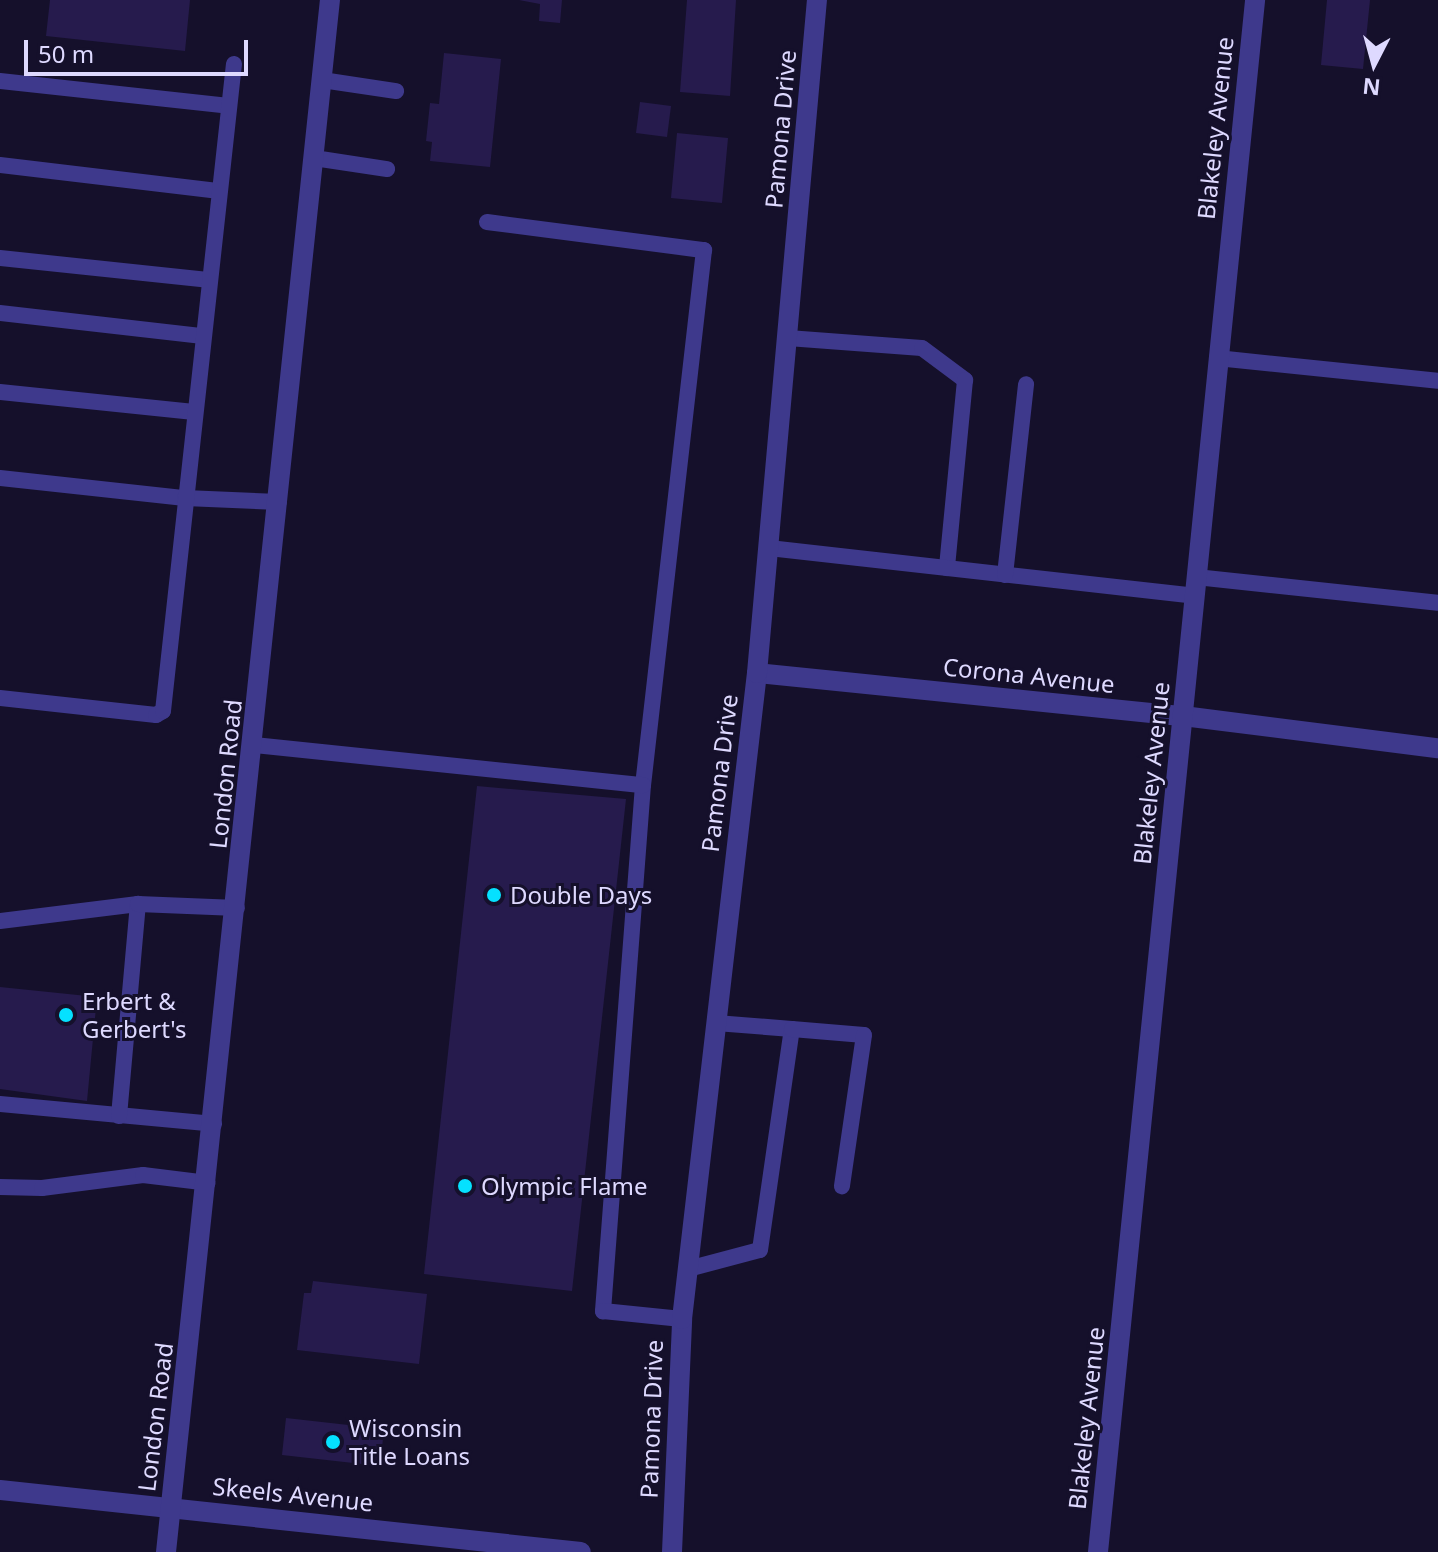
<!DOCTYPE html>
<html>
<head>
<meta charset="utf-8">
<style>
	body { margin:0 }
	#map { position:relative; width:1438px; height:1552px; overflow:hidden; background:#15102b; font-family:"Noto Sans",sans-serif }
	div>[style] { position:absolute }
	.building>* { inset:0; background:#261b4d }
	.service>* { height:16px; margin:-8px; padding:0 8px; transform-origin:8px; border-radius:8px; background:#3e398c }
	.minor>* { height:20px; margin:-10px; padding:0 10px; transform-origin:10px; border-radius:10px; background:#3e398c }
	.tertiary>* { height:20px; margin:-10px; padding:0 10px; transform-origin:10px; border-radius:10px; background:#3e398c }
	.dots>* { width:22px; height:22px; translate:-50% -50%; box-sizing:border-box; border:4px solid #15102b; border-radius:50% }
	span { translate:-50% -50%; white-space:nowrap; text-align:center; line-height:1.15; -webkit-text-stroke:6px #15102b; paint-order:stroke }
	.street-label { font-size:24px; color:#ded9ff }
	.poi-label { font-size:24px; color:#ded9ff }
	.left { translate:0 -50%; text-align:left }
	.north { position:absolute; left:1334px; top:24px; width:80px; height:80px; -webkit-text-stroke:6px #15102b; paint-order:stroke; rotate:186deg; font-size:22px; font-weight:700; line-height:32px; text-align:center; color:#ded9ff }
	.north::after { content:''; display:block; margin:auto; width:28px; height:36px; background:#ded9ff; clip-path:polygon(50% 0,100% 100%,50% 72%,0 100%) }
	.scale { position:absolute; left:24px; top:40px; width:224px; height:36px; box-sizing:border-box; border:4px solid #ded9ff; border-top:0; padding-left:10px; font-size:24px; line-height:28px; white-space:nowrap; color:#ded9ff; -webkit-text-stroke:6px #15102b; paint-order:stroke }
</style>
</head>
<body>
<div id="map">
	<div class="building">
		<i style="clip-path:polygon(50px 0,190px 0,185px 51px,46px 36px)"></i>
		<i style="clip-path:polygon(519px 0,562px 0,560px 23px,539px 21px,540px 4px)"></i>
		<i style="clip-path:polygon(687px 0,736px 0,730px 96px,680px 92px)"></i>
		<i style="clip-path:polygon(1327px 0,1370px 0,1363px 69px,1321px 65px)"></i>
		<i style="clip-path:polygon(444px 53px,501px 59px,490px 167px,430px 161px,432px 142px,426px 141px,430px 103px,439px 104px)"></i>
		<i style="clip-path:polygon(640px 102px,671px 106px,667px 137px,636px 133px)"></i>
		<i style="clip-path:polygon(677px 133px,728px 138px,722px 203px,671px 198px)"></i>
		<i style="clip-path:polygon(477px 786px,626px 799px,572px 1291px,424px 1274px)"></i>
		<i style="clip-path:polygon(0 987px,97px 997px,87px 1101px,0 1089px)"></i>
		<i style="clip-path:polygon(313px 1281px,427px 1294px,419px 1364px,297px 1350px,304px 1293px,311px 1293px)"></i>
		<i style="clip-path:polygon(286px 1418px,384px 1429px,380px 1466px,282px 1455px)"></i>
	</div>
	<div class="service">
		<i style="left:322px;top:80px;width:75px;rotate:8.5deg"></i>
		<i style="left:0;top:81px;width:230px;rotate:6.2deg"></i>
		<i style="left:314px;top:158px;width:74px;rotate:8.6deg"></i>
		<i style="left:0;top:165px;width:221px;rotate:6.8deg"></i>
		<i style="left:487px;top:222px;width:219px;rotate:7.4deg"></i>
		<i style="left:704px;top:250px;width:538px;rotate:96.5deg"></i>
		<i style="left:643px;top:785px;width:528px;rotate:94.35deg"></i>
		<i style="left:603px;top:1311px;width:79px;rotate:5.8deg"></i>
		<i style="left:0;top:258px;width:209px;rotate:6deg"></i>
		<i style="left:0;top:313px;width:204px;rotate:6.5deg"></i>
		<i style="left:788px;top:338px;width:134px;rotate:4.3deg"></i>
		<i style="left:922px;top:348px;width:54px;rotate:36.7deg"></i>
		<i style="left:965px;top:380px;width:189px;rotate:95.5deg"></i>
		<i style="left:1217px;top:358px;width:222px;rotate:5.9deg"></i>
		<i style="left:0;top:392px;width:195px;rotate:5.9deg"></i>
		<i style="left:0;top:478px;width:186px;rotate:6.2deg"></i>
		<i style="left:185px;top:498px;width:94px;rotate:2.4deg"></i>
		<i style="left:769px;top:548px;width:428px;rotate:6.4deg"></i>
		<i style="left:1005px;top:575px;width:192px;rotate:-83.7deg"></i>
		<i style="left:1196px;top:577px;width:243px;rotate:6.1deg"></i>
		<i style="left:0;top:698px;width:157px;rotate:6.2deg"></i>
		<i style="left:156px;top:715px;width:8px;rotate:-30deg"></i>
		<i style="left:163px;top:711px;width:651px;rotate:-83.74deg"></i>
		<i style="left:254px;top:745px;width:391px;rotate:5.9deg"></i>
		<i style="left:0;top:921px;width:139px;rotate:-7deg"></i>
		<i style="left:716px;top:1023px;width:76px;rotate:4.5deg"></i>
		<i style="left:0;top:1104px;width:215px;rotate:5.3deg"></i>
		<i style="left:119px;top:1116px;width:213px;rotate:-84.9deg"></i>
		<i style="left:138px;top:904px;width:99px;rotate:2.3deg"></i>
		<i style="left:0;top:1187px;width:42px;rotate:1.4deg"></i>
		<i style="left:42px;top:1188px;width:102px;rotate:-7.3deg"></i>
		<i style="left:143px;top:1175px;width:65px;rotate:7deg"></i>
		<i style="left:688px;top:1269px;width:74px;rotate:-14.8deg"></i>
		<i style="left:760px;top:1250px;width:223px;rotate:-81.8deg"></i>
		<i style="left:792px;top:1029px;width:72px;rotate:4.8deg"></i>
		<i style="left:864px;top:1035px;width:153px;rotate:98.3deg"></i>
	</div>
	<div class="minor">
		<i style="left:757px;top:673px;width:428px;rotate:5.8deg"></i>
		<i style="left:1183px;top:716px;width:257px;rotate:7.2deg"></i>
		<i style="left:0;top:1490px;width:584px;rotate:6.09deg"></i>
		<i style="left:672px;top:1552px;width:233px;rotate:-87.5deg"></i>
		<i style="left:682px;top:1319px;width:650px;rotate:-83.38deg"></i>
		<i style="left:757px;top:673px;width:676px;rotate:-84.91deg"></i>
		<i style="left:1098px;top:1552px;width:1560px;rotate:-84.22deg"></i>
	</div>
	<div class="tertiary">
		<i style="left:166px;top:1552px;width:1561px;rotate:-83.97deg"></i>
	</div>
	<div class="dots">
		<i style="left:494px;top:895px;background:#05e1ff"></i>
		<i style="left:66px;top:1015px;background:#05e1ff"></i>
		<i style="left:465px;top:1186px;background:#05e1ff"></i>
		<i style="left:333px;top:1442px;background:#05e1ff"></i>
	</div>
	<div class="street-label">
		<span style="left:1215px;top:128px;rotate:-84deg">Blakeley Avenue</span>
		<span style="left:780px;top:129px;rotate:-85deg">Pamona Drive</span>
		<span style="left:1029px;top:675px;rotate:6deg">Corona Avenue</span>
		<span style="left:719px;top:773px;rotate:-83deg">Pamona Drive</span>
		<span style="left:1151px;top:773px;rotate:-84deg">Blakeley Avenue</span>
		<span style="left:225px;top:774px;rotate:-84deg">London Road</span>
		<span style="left:155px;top:1417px;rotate:-83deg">London Road</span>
		<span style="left:1086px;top:1418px;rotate:-84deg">Blakeley Avenue</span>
		<span style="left:651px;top:1419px;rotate:-88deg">Pamona Drive</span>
		<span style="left:293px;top:1494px;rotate:6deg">Skeels Avenue</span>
	</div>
	<div class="poi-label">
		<span class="left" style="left:510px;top:895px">Double Days</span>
		<span class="left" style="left:82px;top:1015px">Erbert &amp;<br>Gerbert's</span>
		<span class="left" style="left:481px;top:1186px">Olympic Flame</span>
		<span class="left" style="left:349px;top:1442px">Wisconsin<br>Title Loans</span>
	</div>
	<div class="north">N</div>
	<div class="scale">50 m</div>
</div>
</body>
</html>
